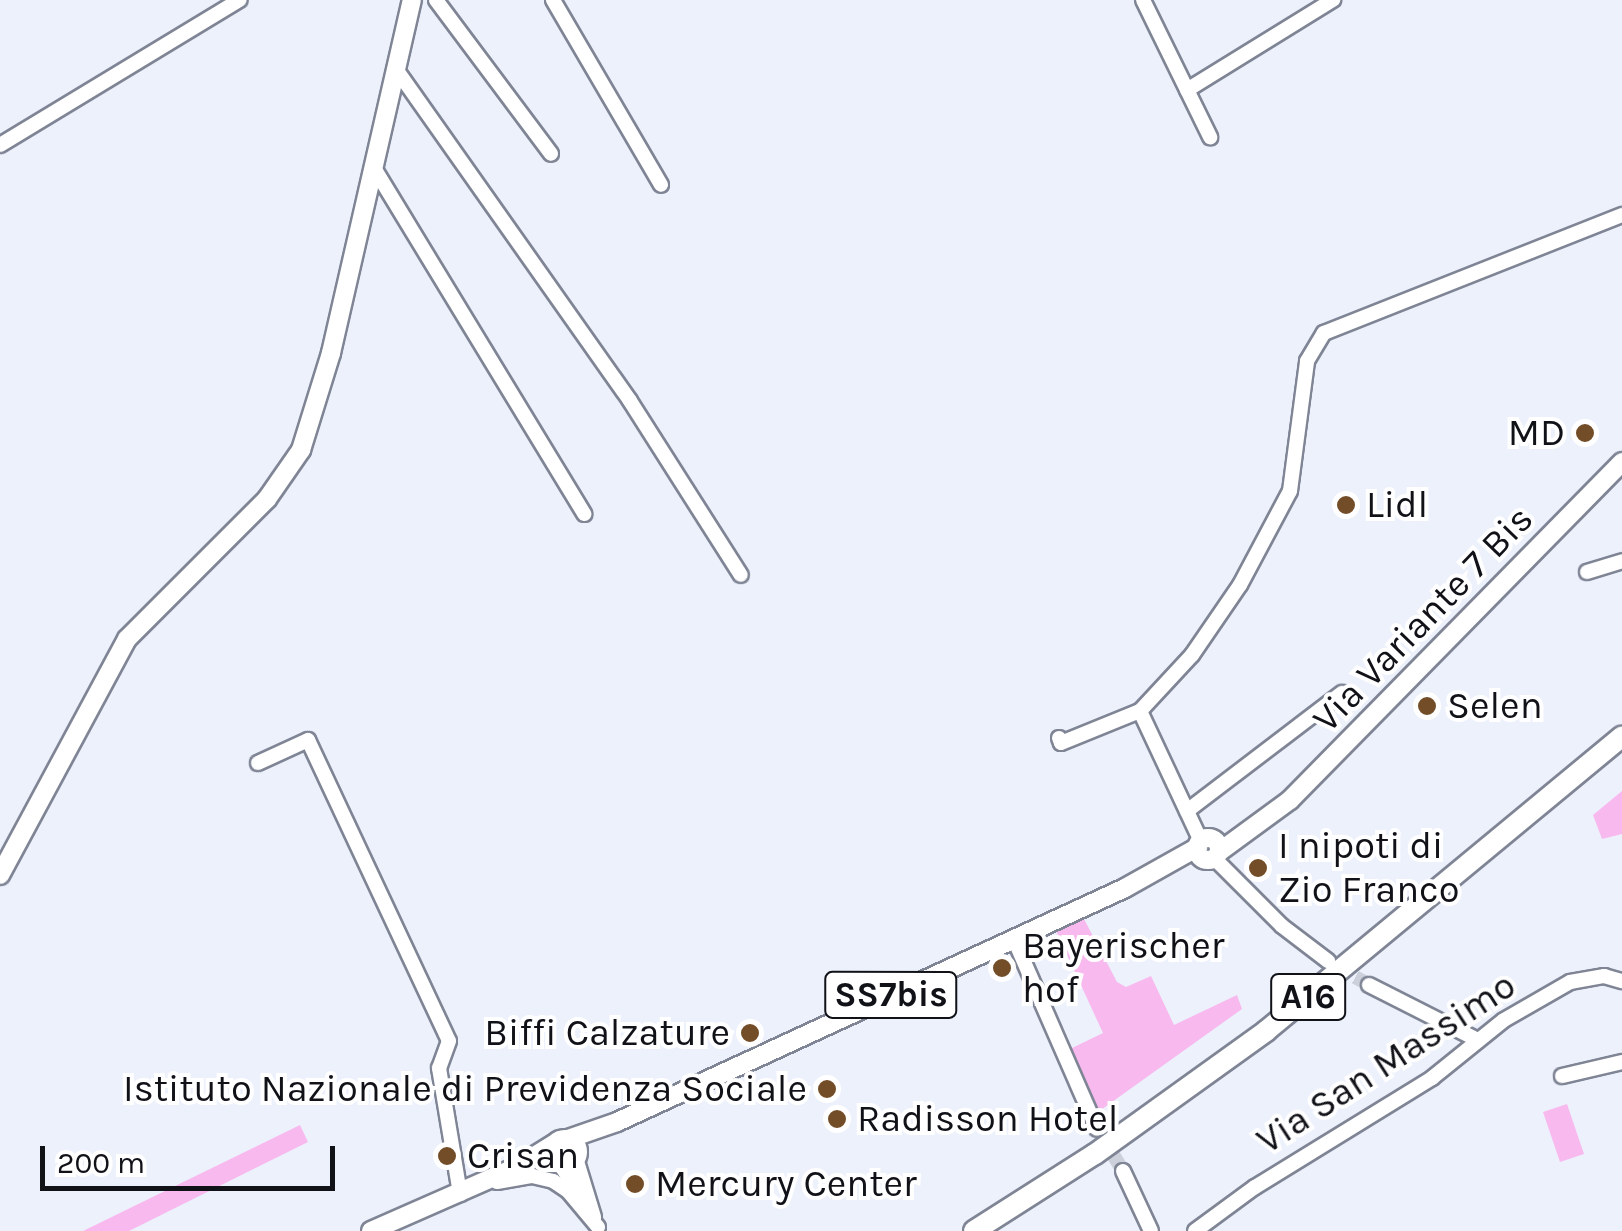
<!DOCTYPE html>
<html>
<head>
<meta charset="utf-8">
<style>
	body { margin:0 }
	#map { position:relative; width:1622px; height:1231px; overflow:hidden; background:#edf1fc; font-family:Karla,sans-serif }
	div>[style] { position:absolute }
	.green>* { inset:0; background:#f8b9ef }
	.minor-tunnel>* { height:14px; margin-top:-7px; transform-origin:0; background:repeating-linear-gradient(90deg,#ccd0da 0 14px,transparent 0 21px) }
	.roads { filter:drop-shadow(2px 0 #7f8595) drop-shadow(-2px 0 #7f8595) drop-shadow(0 2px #7f8595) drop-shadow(0 -2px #7f8595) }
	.minor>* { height:14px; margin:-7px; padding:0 7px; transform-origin:7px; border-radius:7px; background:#fff }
	.major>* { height:18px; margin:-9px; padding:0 9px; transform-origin:9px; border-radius:9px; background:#fff }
	.major>.ring { margin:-9px; padding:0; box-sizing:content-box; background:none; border:18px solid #fff; border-radius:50% }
	.highway>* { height:20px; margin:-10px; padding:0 10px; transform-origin:10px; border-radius:10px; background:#fff }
	.dots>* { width:28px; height:28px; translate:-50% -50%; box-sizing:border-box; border:5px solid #fff; border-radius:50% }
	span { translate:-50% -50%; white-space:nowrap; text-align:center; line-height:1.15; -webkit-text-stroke:8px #fff; paint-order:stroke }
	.shield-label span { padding:2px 8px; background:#fff; border:2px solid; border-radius:8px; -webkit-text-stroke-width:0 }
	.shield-label { font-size:35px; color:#101218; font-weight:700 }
	.poi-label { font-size:38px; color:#101218 }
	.right { translate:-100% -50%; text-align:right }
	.left { translate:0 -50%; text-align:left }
	.street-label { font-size:38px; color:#101218 }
	.scale { position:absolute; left:40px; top:1146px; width:295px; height:45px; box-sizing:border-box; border:5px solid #101218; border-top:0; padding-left:12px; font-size:30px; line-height:35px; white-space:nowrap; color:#101218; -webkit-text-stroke:8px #fff; paint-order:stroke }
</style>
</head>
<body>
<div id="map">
	<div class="green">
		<i style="clip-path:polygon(1622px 791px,1622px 834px,1602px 839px,1593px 815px)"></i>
		<i style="clip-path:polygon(1084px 919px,1117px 982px,1126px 987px,1151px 976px,1174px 1025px,1237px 995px,1242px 1009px,1098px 1112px,1070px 1049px,1103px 1033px,1056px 931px)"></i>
		<i style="clip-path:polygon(1567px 1104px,1584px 1154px,1560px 1162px,1543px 1112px)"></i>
		<i style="clip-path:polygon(300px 1125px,308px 1142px,129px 1231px,83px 1231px)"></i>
	</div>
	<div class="minor-tunnel">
		<i style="left:1337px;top:967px;width:37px;rotate:29deg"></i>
		<i style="left:1102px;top:1137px;width:40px;rotate:58deg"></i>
	</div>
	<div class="roads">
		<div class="minor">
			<i style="left:436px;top:0;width:192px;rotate:53.2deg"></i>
			<i style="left:553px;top:0;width:214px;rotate:59.7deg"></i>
			<i style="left:1143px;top:0;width:153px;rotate:63.9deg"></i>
			<i style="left:396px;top:69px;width:406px;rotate:54.8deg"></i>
			<i style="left:630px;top:401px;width:206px;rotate:57.5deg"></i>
			<i style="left:1187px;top:90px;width:172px;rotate:-31.7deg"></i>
			<i style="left:0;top:145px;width:280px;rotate:-31.2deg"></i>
			<i style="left:374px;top:168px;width:405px;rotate:58.7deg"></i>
			<i style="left:1587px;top:572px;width:37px;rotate:-17deg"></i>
			<i style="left:1140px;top:711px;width:144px;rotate:64.9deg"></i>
			<i style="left:1059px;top:738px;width:5px;rotate:68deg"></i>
			<i style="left:1061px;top:743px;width:85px;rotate:-22.1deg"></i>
			<i style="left:1140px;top:711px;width:76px;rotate:-47.1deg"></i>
			<i style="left:1192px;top:655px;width:85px;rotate:-55.6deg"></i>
			<i style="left:1240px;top:585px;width:106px;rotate:-62deg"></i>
			<i style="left:1290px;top:491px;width:131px;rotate:-82.5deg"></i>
			<i style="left:1307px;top:361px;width:33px;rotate:-59deg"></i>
			<i style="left:1324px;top:333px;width:321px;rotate:-21.6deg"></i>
			<i style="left:258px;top:763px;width:55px;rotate:-24.7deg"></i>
			<i style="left:308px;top:740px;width:332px;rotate:64.9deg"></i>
			<i style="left:449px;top:1041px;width:29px;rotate:110deg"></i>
			<i style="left:439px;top:1068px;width:128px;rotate:80.5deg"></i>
			<i style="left:1187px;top:811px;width:195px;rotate:-37.3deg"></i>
			<i style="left:1214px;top:858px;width:96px;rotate:45deg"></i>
			<i style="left:1282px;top:926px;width:58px;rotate:37.3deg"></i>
			<i style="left:1014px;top:939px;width:207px;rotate:66.4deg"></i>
			<i style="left:1369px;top:985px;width:122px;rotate:26.8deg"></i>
			<i style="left:1562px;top:1076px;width:62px;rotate:-13.1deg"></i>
			<i style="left:576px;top:1158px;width:62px;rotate:73deg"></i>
			<i style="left:560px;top:1164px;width:34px;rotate:58deg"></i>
			<i style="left:1123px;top:1171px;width:66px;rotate:65deg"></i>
			<i style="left:497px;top:1182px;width:36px;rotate:-10deg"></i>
			<i style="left:532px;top:1176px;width:22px;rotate:13deg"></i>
			<i style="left:553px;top:1181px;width:18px;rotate:34deg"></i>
			<i style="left:568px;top:1191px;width:47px;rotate:50.2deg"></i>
			<i style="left:1195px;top:1231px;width:74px;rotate:-36.3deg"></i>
			<i style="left:1255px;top:1187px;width:208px;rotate:-31.6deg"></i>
			<i style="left:1432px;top:1078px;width:92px;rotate:-38.9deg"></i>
			<i style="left:1504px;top:1020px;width:76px;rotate:-29.9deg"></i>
			<i style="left:1570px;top:982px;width:35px;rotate:-10deg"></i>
			<i style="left:1604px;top:976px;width:19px;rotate:16deg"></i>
		</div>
		<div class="major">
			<i class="ring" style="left:1197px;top:838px;width:4px;height:4px"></i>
			<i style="left:1219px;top:852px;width:88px;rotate:-36.2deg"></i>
			<i style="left:1290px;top:800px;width:474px;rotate:-45.5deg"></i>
			<i style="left:0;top:875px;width:268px;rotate:-61.7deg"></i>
			<i style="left:127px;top:639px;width:198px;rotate:-45deg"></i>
			<i style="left:267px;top:499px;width:60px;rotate:-55.2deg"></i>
			<i style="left:301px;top:450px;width:102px;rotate:-72.8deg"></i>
			<i style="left:331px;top:353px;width:362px;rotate:-77.1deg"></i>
			<i style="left:568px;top:1139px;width:52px;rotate:-19.1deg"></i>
			<i style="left:617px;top:1122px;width:559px;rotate:-24.73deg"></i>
			<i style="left:1125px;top:888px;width:84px;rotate:-29.3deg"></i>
			<i class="ring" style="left:552px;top:1139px;width:8px;height:8px"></i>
			<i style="left:371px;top:1231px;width:159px;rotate:-23.7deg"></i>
			<i style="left:517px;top:1167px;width:44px;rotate:-31.9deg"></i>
		</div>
		<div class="highway">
			<i style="left:974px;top:1231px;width:143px;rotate:-32.5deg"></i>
			<i style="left:1095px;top:1154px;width:211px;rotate:-35.7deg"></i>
			<i style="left:1266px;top:1031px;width:462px;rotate:-39.6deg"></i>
		</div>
	</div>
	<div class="dots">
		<i style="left:1585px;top:433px;background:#724d28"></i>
		<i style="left:1346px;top:505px;background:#724d28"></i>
		<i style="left:1427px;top:706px;background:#724d28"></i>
		<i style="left:1258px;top:868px;background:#724d28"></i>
		<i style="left:1002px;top:968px;background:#724d28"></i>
		<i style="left:750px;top:1033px;background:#724d28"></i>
		<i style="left:827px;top:1089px;background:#724d28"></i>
		<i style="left:837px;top:1119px;background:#724d28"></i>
		<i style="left:447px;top:1156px;background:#724d28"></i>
		<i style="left:635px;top:1184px;background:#724d28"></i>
	</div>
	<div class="shield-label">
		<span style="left:891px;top:995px">SS7bis</span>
		<span style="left:1308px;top:997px">A16</span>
	</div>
	<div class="poi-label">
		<span class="right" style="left:1565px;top:433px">MD</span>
		<span class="left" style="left:1366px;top:505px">Lidl</span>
		<span class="left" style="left:1447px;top:706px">Selen</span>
		<span class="left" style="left:1278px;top:868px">I nipoti di<br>Zio Franco</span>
		<span class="left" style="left:1022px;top:968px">Bayerischer<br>hof</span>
		<span class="right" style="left:730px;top:1033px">Biffi Calzature</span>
		<span class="right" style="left:807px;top:1089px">Istituto Nazionale di Previdenza Sociale</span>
		<span class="left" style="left:857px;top:1119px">Radisson Hotel</span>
		<span class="left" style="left:467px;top:1156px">Crisan</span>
		<span class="left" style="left:655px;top:1184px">Mercury Center</span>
	</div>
	<div class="street-label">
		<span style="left:1423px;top:619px;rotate:-46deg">Via Variante 7 Bis</span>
		<span style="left:1386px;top:1063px;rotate:-33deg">Via San Massimo</span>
	</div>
	<div class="scale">200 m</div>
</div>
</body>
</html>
